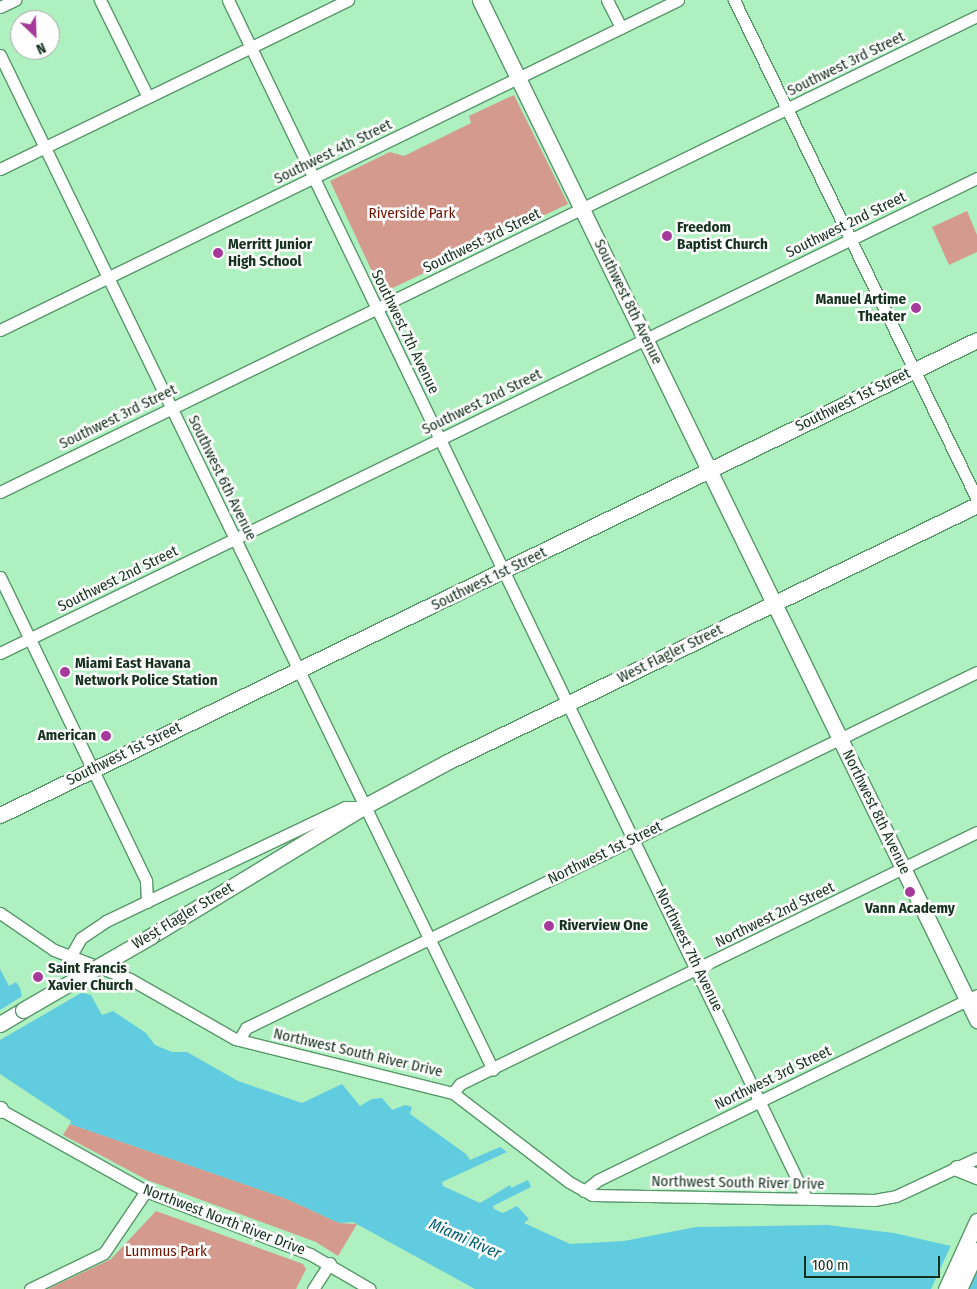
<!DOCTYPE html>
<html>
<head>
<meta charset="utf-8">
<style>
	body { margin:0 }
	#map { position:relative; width:977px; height:1289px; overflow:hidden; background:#aef0bf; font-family:"Fira Sans Condensed",sans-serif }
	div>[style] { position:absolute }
	.green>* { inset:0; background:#d49a8e }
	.water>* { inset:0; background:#61cbdf }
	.pier>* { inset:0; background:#aef0bf }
	.roads { filter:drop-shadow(1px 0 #57976a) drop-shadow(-1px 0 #57976a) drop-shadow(0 1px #57976a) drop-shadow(0 -1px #57976a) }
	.minor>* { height:11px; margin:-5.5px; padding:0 5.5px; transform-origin:5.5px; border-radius:5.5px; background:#fff }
	.major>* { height:15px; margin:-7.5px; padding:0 7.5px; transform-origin:7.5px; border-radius:7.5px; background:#fff }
	.bridges { filter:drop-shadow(1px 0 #57976a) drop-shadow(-1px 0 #57976a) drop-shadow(0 1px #57976a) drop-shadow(0 -1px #57976a) }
	.major-bridge>* { height:15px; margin:-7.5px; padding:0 7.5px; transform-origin:7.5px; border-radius:7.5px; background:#fff }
	.dots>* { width:14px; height:14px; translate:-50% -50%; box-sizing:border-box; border:2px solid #fefefe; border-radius:50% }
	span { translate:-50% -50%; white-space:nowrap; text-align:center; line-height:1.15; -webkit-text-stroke:5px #fefefe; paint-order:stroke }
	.street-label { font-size:15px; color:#16311e }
	.park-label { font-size:15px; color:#701101 }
	.poi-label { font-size:15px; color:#16311e; font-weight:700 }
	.left { translate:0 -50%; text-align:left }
	.right { translate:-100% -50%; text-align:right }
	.water-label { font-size:16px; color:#00606f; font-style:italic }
	.north { position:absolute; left:10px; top:10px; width:50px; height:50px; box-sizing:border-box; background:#fefefe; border:1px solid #a1aca4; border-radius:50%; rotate:156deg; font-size:14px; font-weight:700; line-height:20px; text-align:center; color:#16311e }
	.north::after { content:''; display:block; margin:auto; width:18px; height:22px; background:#a63a9a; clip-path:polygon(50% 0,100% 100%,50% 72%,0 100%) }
	.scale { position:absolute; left:804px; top:1256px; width:136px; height:22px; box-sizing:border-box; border:2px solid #16311e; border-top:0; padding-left:6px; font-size:15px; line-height:18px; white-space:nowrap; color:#16311e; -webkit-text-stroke:4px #fefefe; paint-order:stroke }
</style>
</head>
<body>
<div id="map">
	<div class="green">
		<i style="clip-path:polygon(514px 95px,568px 204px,534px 220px,524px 217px,491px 233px,494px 240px,382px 293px,330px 181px,390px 152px,404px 156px,471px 123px,469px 116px)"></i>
		<i style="clip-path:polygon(967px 211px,977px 235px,977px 252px,949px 265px,932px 227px)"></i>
		<i style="clip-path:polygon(70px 1124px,287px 1199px,339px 1223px,357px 1224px,338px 1256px,316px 1242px,147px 1180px,63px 1135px)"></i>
		<i style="clip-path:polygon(156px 1211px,303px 1264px,306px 1269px,296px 1289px,48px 1289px,111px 1259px)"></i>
	</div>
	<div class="water">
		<i style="clip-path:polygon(0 969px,9px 986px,16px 982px,20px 988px,22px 997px,35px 1001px,79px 992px,91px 995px,102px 1015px,113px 1011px,146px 1033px,155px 1045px,172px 1052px,187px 1052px,238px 1081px,302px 1103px,342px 1084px,360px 1106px,372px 1099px,382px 1098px,392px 1110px,405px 1105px,412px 1107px,410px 1114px,466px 1154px,470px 1160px,500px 1147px,507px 1152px,442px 1182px,443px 1186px,480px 1203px,510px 1185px,511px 1188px,528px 1180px,531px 1187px,493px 1206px,494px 1209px,503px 1213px,517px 1206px,529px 1219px,524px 1223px,570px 1244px,624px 1241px,696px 1227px,827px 1225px,894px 1233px,977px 1252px,977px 1289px,475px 1289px,353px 1222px,339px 1223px,287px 1199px,70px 1124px,71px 1121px,0 1074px)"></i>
	</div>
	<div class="pier">
		<i style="clip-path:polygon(79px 990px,83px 992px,0 1040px,0 1010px,24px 995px,35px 999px,60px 996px)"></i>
		<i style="clip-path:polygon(952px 1243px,977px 1250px,977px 1269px,968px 1289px,931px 1289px)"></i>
	</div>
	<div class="roads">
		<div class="minor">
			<i style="left:100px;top:0;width:108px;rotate:63.7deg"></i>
			<i style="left:228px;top:0;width:1330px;rotate:64.24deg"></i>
			<i style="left:607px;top:0;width:31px;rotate:63deg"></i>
			<i style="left:734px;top:0;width:555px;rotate:64.04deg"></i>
			<i style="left:0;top:7px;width:17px;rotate:-25deg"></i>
			<i style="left:0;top:55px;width:1128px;rotate:64.09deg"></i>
			<i style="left:0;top:169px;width:387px;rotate:-25.9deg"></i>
			<i style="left:0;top:330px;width:754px;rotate:-25.95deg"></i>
			<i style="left:0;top:492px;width:1087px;rotate:-25.98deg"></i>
			<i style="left:0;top:577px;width:337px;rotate:64.3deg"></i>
			<i style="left:146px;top:881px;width:21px;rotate:87deg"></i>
			<i style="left:0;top:653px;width:1086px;rotate:-25.93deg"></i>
			<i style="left:0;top:913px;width:65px;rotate:34.4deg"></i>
			<i style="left:54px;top:950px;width:81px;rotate:20.9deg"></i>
			<i style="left:130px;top:979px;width:121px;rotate:29.7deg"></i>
			<i style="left:235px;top:1039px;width:225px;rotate:13.9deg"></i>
			<i style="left:453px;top:1093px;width:146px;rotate:37.5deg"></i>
			<i style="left:569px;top:1182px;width:26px;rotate:29deg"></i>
			<i style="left:592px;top:1195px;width:282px;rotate:1deg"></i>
			<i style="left:874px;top:1200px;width:22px;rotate:-10deg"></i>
			<i style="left:896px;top:1196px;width:89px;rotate:-25.1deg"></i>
			<i style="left:70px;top:957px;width:22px;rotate:-60deg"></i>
			<i style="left:81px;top:938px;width:30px;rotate:-34deg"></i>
			<i style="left:106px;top:921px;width:265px;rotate:-25.5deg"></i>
			<i style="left:345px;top:807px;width:18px"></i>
			<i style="left:239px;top:1040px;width:14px;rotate:-60deg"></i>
			<i style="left:246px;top:1028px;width:813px;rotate:-25.97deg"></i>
			<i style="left:453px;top:1093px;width:11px;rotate:-52deg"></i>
			<i style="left:460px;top:1084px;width:575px;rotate:-25.99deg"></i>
			<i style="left:1px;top:1110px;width:166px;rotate:29.2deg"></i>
			<i style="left:146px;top:1191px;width:176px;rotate:21deg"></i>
			<i style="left:310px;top:1254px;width:69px;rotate:30.3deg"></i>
			<i style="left:584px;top:1191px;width:18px;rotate:-38deg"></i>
			<i style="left:598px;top:1180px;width:422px;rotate:-26deg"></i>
			<i style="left:30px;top:1289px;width:82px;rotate:-25.9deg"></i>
			<i style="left:104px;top:1253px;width:75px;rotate:-55.9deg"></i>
			<i style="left:313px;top:1289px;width:31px;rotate:-57deg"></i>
		</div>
		<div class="major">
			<i style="left:480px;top:0;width:1135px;rotate:64.02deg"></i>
			<i style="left:0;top:815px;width:1086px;rotate:-25.93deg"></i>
			<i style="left:151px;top:936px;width:250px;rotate:-31.3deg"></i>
			<i style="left:365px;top:806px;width:93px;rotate:-28.2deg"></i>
			<i style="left:447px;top:762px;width:589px;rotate:-25.87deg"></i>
			<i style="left:0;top:1024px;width:27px;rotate:-31deg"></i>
			<i style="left:0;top:1109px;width:1px;rotate:90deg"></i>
			<i style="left:957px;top:1168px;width:22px;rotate:22deg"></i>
			<i style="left:946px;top:1289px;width:75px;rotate:-65.5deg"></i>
			<i style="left:959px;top:1289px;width:43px;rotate:-65.2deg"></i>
		</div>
	</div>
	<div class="bridges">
		<div class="major-bridge">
			<i style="left:23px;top:1010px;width:148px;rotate:-30deg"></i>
		</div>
	</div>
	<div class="dots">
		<i style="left:667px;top:236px;background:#a63a9a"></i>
		<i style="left:218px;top:253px;background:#a63a9a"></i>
		<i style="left:916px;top:308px;background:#a63a9a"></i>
		<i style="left:65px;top:672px;background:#a63a9a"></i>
		<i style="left:106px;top:736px;background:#a63a9a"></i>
		<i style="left:910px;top:892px;background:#a63a9a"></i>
		<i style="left:549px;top:926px;background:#a63a9a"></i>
		<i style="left:38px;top:977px;background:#a63a9a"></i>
	</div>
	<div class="street-label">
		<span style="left:846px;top:64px;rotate:-26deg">Southwest 3rd Street</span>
		<span style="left:333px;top:152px;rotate:-26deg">Southwest 4th Street</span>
		<span style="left:846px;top:225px;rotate:-26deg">Southwest 2nd Street</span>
		<span style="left:482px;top:241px;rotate:-26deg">Southwest 3rd Street</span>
		<span style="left:628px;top:302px;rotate:64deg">Southwest 8th Avenue</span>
		<span style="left:405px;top:332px;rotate:64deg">Southwest 7th Avenue</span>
		<span style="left:853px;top:400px;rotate:-26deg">Southwest 1st Street</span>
		<span style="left:482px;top:402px;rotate:-26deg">Southwest 2nd Street</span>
		<span style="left:118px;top:417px;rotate:-26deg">Southwest 3rd Street</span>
		<span style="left:222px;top:478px;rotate:64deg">Southwest 6th Avenue</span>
		<span style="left:118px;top:579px;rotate:-26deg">Southwest 2nd Street</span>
		<span style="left:489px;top:579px;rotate:-26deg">Southwest 1st Street</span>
		<span style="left:670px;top:654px;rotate:-26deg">West Flagler Street</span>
		<span style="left:124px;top:754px;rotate:-26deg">Southwest 1st Street</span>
		<span style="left:876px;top:812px;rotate:64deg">Northwest 8th Avenue</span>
		<span style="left:605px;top:853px;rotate:-26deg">Northwest 1st Street</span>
		<span style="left:775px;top:915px;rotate:-26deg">Northwest 2nd Street</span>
		<span style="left:183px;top:916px;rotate:-31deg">West Flagler Street</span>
		<span style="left:689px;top:950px;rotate:64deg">Northwest 7th Avenue</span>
		<span style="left:358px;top:1053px;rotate:13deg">Northwest South River Drive</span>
		<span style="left:773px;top:1078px;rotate:-26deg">Northwest 3rd Street</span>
		<span style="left:738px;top:1183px;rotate:1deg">Northwest South River Drive</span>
		<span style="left:224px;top:1220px;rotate:21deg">Northwest North River Drive</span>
	</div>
	<div class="park-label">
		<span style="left:412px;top:214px">Riverside Park</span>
		<span style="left:166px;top:1252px">Lummus Park</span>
	</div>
	<div class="poi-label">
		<span class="left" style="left:677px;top:236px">Freedom<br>Baptist Church</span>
		<span class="left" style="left:228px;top:253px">Merritt Junior<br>High School</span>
		<span class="right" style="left:906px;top:308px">Manuel Artime<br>Theater</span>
		<span class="left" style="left:75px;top:672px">Miami East Havana<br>Network Police Station</span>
		<span class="right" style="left:96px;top:736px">American</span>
		<span style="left:910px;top:909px">Vann Academy</span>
		<span class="left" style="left:559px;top:926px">Riverview One</span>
		<span class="left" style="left:48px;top:977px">Saint Francis<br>Xavier Church</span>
	</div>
	<div class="water-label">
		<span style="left:465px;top:1239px;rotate:24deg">Miami River</span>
	</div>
	<div class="north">N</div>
	<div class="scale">100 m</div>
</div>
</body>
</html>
